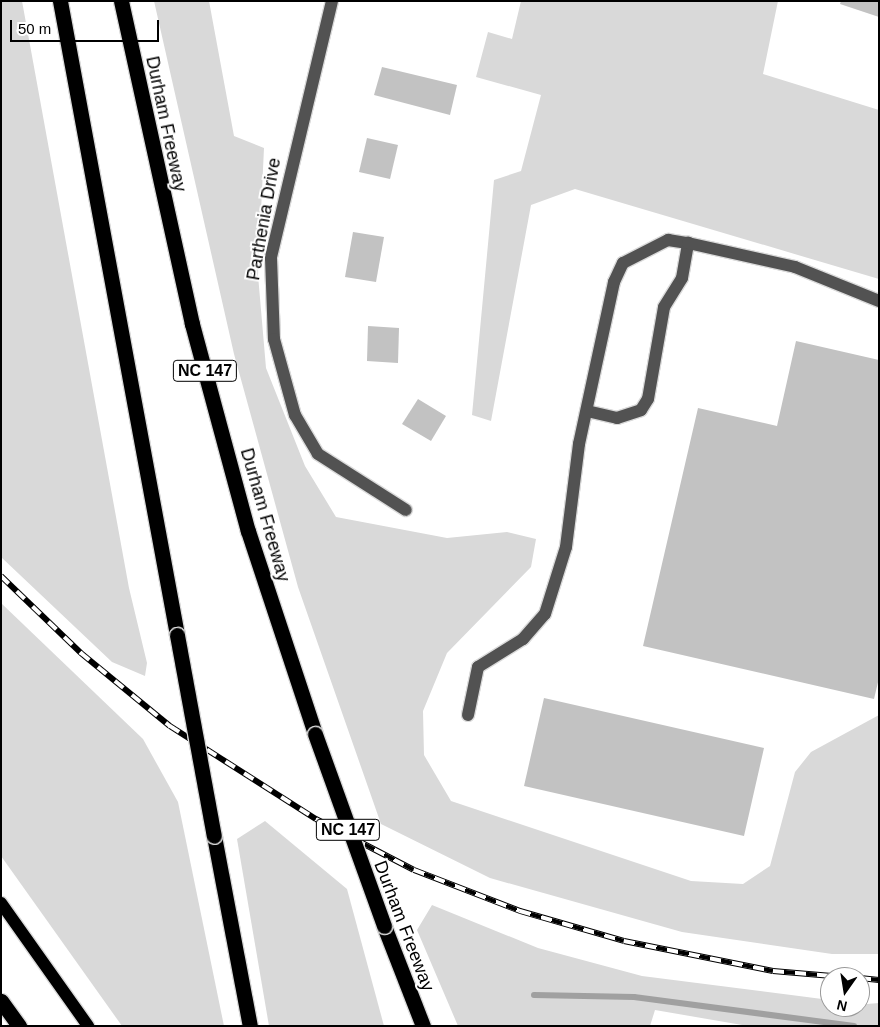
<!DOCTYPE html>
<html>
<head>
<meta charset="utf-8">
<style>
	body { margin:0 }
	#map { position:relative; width:880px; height:1027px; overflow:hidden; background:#fff; font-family:Helvetica,sans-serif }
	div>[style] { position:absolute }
	.green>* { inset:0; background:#d9d9d9 }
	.stream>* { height:6px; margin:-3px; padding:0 3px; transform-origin:3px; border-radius:3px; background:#a0a0a0 }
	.building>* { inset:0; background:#c2c2c2 }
	.roads { filter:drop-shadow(1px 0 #dbdbdb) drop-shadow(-1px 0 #dbdbdb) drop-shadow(0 1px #dbdbdb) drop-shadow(0 -1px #dbdbdb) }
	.minor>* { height:12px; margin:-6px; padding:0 6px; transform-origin:6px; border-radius:6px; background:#525252 }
	.major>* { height:12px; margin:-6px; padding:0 6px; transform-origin:6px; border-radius:6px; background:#000 }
	.highway>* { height:15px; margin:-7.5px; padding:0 7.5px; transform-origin:7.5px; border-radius:7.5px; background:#000 }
	.rail>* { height:5.5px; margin-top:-2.75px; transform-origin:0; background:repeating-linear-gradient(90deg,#fff 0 11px,#000 0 22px); box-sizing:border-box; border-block:1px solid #000 }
	.bridges { filter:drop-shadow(1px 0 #dbdbdb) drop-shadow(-1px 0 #dbdbdb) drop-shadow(0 1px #dbdbdb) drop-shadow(0 -1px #dbdbdb) }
	.highway-bridge>* { height:15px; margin:-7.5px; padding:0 7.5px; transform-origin:7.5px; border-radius:7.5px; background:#000 }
	span { translate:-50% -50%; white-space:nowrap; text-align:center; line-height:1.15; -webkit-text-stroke:4px #fff; paint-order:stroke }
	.shield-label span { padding:1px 4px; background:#fff; border:1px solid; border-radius:4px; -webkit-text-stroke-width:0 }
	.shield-label { font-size:16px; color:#000; font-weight:700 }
	.street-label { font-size:18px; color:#000 }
	.frame { position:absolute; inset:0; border:2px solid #000; pointer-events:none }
	.north { position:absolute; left:820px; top:967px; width:50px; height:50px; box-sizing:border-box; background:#fff; border:1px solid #999; border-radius:50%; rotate:193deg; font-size:14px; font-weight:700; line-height:20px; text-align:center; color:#000 }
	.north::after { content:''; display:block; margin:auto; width:18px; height:22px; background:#000; clip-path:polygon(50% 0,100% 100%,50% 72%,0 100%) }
	.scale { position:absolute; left:10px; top:20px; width:149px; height:22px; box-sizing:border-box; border:2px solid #000; border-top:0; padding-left:6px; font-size:15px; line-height:18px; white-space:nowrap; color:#000; -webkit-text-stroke:4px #fff; paint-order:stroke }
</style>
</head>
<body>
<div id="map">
	<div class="green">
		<i style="clip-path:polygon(1px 1px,22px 1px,129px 588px,147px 663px,145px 676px,112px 662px,1px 557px)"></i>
		<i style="clip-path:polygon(154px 1px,209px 1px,234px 136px,264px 148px,258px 275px,266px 368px,305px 466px,336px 517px,447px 538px,507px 532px,536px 539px,531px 567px,447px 653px,423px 711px,424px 755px,451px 801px,691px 881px,743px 884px,770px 866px,795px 772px,811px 752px,879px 715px,879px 954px,832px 954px,682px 932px,490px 878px,381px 824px,298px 587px,234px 354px)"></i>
		<i style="clip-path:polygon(521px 1px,778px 1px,763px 74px,879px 110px,879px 279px,575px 189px,531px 205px,491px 421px,472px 415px,494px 180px,521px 171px,541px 95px,476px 77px,488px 32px,512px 39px)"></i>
		<i style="clip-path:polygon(1px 603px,143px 739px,178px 802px,224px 1026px,122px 1026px,1px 856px)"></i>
		<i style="clip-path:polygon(265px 821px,347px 889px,384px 1026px,269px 1026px,237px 839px)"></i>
		<i style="clip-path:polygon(432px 905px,538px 948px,642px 976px,830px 1000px,830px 1007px,879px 1003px,879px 1026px,748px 1026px,655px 1010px,650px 1026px,458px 1026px,417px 930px)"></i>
	</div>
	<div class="stream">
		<i style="left:534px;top:995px;width:100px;rotate:1.1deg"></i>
		<i style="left:634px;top:997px;width:222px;rotate:7.5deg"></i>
	</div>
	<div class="building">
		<i style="clip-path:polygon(841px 1px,879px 1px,879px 17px,840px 4px)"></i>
		<i style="clip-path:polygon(382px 67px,457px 85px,450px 115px,374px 95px)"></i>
		<i style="clip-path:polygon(367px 138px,398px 145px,390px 179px,359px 172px)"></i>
		<i style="clip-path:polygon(353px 232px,384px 237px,376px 282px,345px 277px)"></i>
		<i style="clip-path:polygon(368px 326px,399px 328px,398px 363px,367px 361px)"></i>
		<i style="clip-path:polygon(796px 341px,879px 360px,879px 678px,874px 699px,643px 646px,698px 408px,777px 426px)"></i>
		<i style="clip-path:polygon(418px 399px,446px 416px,431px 441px,402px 424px)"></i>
		<i style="clip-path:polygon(544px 698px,764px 748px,744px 836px,524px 786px)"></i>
	</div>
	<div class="roads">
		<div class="minor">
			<i style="left:332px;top:1px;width:264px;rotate:103.4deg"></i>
			<i style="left:271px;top:258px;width:81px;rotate:87.9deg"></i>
			<i style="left:274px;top:339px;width:79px;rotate:74.6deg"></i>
			<i style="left:295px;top:415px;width:45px;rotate:59.5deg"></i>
			<i style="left:318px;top:454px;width:104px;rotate:32.5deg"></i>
			<i style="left:587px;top:411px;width:31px;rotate:13deg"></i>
			<i style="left:617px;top:418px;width:25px;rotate:-18deg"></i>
			<i style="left:641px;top:410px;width:13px;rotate:-58deg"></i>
			<i style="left:648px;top:399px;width:93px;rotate:-80.1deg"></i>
			<i style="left:664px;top:307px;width:34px;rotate:-58deg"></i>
			<i style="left:682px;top:278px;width:36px;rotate:-80deg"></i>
			<i style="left:468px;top:715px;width:49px;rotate:-78.2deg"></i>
			<i style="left:478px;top:667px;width:53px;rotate:-31.9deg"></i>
			<i style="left:523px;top:639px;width:33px;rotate:-49deg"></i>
			<i style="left:545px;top:614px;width:70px;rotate:-72.6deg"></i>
			<i style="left:566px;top:547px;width:104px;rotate:-82.8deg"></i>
			<i style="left:579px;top:444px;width:166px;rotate:-77.8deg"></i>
			<i style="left:614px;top:282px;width:21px;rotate:-65deg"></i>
			<i style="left:623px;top:263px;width:51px;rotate:-27.1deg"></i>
			<i style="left:668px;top:240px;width:20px;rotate:9deg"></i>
			<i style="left:688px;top:243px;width:110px;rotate:12.6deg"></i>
			<i style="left:795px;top:267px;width:91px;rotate:22deg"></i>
		</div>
		<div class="major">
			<i style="left:1px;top:903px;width:151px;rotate:54.7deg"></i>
		</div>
		<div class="highway">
			<i style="left:60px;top:1px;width:645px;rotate:79.54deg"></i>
			<i style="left:121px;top:1px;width:331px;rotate:77.6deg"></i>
			<i style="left:192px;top:324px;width:214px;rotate:74.9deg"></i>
			<i style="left:248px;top:531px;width:214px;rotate:71.7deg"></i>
			<i style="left:214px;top:836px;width:193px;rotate:79.3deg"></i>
			<i style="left:384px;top:926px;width:107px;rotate:68.7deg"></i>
			<i style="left:1px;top:1001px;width:31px;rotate:54deg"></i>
		</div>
	</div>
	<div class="rail">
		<i style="left:1px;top:576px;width:111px;rotate:43.9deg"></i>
		<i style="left:81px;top:653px;width:115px;rotate:39.4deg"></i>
		<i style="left:170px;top:726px;width:173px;rotate:32.5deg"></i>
		<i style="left:316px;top:819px;width:110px;rotate:27.5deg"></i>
		<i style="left:414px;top:870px;width:114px;rotate:21.1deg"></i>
		<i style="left:520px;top:911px;width:108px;rotate:16.1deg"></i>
		<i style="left:624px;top:941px;width:152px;rotate:11.4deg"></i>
		<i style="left:773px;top:971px;width:71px;rotate:4.8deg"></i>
		<i style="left:860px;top:978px;width:19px;rotate:6deg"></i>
	</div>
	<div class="bridges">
		<div class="highway-bridge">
			<i style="left:177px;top:635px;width:204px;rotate:79.6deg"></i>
			<i style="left:315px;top:734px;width:204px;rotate:70.2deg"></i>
		</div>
	</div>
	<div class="shield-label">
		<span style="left:205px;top:371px">NC 147</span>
		<span style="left:348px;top:830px">NC 147</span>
	</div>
	<div class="street-label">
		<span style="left:166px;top:124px;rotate:78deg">Durham Freeway</span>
		<span style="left:264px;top:219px;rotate:-80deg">Parthenia Drive</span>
		<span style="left:265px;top:515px;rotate:74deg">Durham Freeway</span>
		<span style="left:404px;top:926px;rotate:69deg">Durham Freeway</span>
	</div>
	<div class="frame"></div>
	<div class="north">N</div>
	<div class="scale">50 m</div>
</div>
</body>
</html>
